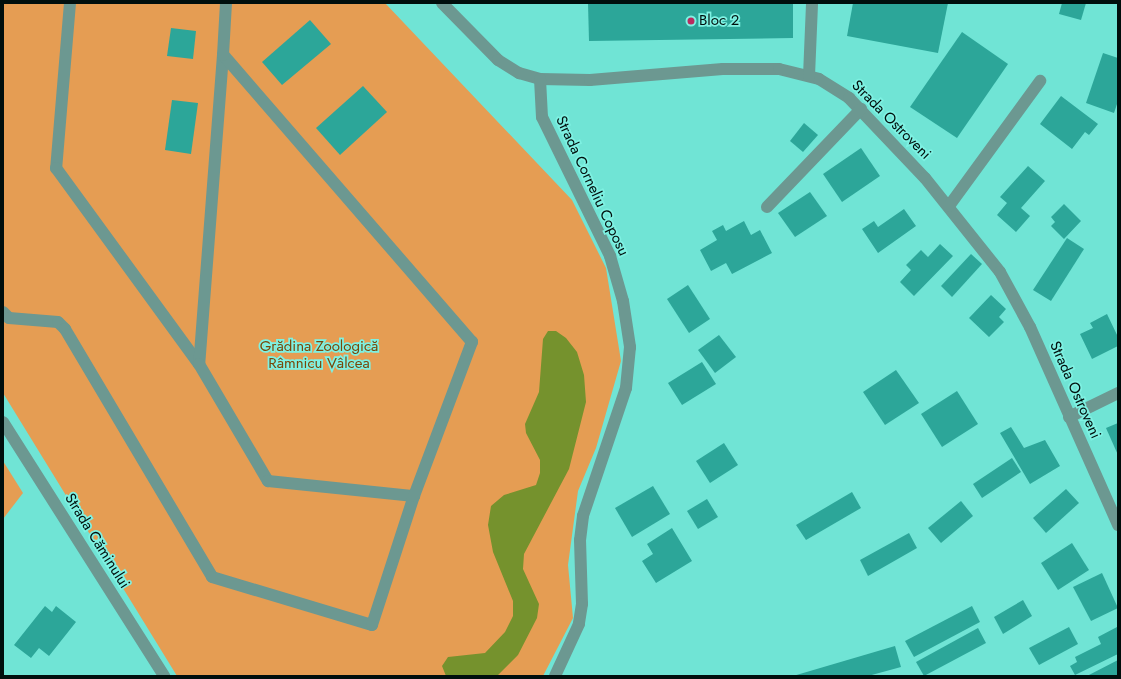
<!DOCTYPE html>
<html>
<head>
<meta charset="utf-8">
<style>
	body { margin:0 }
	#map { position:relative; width:1121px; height:679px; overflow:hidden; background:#70e4d5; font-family:Jost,sans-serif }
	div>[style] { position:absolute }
	.green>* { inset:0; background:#e59d53 }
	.water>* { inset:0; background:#75922d }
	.building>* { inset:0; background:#2ca699 }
	.minor>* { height:12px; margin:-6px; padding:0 6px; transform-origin:6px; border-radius:6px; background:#6c9891 }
	.dots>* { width:11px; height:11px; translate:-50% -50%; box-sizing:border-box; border:2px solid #7ef1e2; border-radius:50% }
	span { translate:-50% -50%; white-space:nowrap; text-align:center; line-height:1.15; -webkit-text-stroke:3.5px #7ef1e2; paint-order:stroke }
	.poi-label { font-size:15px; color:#000f0d }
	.left { translate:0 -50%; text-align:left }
	.street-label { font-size:15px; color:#000f0d }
	.park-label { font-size:15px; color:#794709 }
	.frame { position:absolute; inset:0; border:4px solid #000f0d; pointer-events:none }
</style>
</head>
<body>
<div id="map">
	<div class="green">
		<i style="clip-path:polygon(3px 3px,385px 3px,572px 200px,606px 268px,621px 361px,596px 448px,578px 491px,568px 565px,573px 618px,543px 676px,177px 676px,3px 393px)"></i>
		<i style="clip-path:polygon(3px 461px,23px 493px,3px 519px)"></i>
	</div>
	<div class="water">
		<i style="clip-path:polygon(548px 331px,556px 331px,566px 338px,577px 352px,584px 375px,586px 402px,569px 469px,524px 554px,523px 569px,539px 604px,537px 618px,518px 655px,498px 675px,446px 676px,442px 666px,448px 657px,485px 653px,505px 632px,513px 616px,513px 601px,493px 552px,488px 525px,491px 506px,504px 495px,536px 485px,540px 473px,540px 460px,526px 433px,525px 424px,539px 392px,543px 339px)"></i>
	</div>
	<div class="building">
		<i style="clip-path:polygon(588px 3px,793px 3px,793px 38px,589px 41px)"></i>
		<i style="clip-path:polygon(853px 3px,948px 3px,938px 53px,847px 36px)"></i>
		<i style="clip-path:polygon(1062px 3px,1086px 3px,1081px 20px,1059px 14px)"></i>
		<i style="clip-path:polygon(310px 20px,331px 44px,282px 85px,262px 62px)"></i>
		<i style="clip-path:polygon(171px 28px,196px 31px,193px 59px,167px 56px)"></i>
		<i style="clip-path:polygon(962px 32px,1008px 64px,957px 138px,910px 107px)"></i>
		<i style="clip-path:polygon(1103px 53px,1118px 58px,1118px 101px,1114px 113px,1086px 103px)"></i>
		<i style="clip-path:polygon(363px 86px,387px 112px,340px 155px,316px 128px)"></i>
		<i style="clip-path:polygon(1061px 96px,1098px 124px,1089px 135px,1085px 132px,1072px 149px,1040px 124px)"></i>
		<i style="clip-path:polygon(172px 100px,198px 103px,191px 154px,165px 150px)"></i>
		<i style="clip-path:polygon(804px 123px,818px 135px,803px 152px,790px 141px)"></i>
		<i style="clip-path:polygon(861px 148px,880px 176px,842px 202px,823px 174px)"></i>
		<i style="clip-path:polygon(1028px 166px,1045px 181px,1021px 208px,1030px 216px,1016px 232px,997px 215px,1007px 203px,1000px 197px)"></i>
		<i style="clip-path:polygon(810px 192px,827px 216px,795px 237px,778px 213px)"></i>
		<i style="clip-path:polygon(1064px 204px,1081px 221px,1064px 239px,1051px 226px,1055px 222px,1051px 217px)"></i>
		<i style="clip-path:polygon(904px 209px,916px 226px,878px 253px,862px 229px,874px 221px,878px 227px)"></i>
		<i style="clip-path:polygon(744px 221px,751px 235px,760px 230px,772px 253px,732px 274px,726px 263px,711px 271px,700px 250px,717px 240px,712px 231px,723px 225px,726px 231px)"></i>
		<i style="clip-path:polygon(1067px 238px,1084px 249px,1051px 301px,1033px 290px)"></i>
		<i style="clip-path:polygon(940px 244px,953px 256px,914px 296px,900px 282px,911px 270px,906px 265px,921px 250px,928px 257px)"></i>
		<i style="clip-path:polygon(971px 254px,982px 264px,952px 297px,941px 286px)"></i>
		<i style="clip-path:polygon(688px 285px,710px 319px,689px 333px,667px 299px)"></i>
		<i style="clip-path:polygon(991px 295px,1006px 309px,999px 317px,1004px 322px,989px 337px,969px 318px)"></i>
		<i style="clip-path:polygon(1107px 314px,1118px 337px,1118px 346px,1092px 359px,1080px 334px,1093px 328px,1090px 323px)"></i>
		<i style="clip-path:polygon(719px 335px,736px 357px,715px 373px,698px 350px)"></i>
		<i style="clip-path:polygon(702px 362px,716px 384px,682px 405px,668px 383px)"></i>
		<i style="clip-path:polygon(896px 370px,919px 403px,885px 425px,863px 392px)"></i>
		<i style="clip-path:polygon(957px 391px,978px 424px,942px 447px,921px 414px)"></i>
		<i style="clip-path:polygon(1118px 423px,1118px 455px,1106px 428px)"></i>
		<i style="clip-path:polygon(1011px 427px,1024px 448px,1045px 440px,1060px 466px,1030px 484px,1000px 433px)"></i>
		<i style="clip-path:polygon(724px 443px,738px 465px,710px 483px,696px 461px)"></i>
		<i style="clip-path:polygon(1012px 458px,1021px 472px,982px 498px,973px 484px)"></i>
		<i style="clip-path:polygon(653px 486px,670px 514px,632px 537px,615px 508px)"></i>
		<i style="clip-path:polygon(1066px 489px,1079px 503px,1046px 533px,1033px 518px)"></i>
		<i style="clip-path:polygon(852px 492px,861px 508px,806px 540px,796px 525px)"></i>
		<i style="clip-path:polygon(707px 499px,718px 517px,698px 529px,687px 511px)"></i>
		<i style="clip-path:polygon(961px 501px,973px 516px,941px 543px,928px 528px)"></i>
		<i style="clip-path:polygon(672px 528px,692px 561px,656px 583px,642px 561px,653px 554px,647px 544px)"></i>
		<i style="clip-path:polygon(909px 533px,917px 548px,868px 576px,860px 560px)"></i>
		<i style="clip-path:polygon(1072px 543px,1089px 570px,1058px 590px,1041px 563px)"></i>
		<i style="clip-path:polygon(1102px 573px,1118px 608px,1091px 621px,1073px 587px)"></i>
		<i style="clip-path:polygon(1023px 600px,1032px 616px,1003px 634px,994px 617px)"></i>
		<i style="clip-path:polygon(45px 606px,52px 612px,56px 606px,76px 622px,49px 656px,39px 648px,31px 658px,14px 645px)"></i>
		<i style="clip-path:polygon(972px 606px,980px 622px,914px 657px,905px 641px)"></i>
		<i style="clip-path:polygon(1069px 627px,1078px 644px,1039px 665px,1029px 648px)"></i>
		<i style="clip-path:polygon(1117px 627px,1118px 654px,1075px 675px,1070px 666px,1077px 662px,1075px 657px,1101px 644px,1098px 637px)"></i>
		<i style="clip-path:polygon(978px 628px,986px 643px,924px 676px,916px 662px)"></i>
		<i style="clip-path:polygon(895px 646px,901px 667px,868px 676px,793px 676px)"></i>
		<i style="clip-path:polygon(1118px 660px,1118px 676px,1087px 676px)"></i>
	</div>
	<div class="minor">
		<i style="left:70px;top:3px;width:166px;rotate:94.8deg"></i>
		<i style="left:56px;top:168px;width:243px;rotate:53.9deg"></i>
		<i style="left:442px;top:3px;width:80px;rotate:45.5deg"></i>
		<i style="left:498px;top:60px;width:25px;rotate:32deg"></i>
		<i style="left:519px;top:73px;width:22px;rotate:16deg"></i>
		<i style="left:540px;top:79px;width:50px;rotate:1.1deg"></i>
		<i style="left:590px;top:80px;width:133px;rotate:-4.7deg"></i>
		<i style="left:723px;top:69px;width:56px"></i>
		<i style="left:779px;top:69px;width:41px;rotate:14deg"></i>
		<i style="left:819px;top:79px;width:36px;rotate:32deg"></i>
		<i style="left:849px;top:98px;width:110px;rotate:46.5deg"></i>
		<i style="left:925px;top:178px;width:120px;rotate:51.4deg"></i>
		<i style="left:1000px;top:272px;width:63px;rotate:61.4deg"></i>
		<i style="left:1030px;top:327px;width:217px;rotate:66deg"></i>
		<i style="left:223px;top:55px;width:310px;rotate:94.4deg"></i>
		<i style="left:199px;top:364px;width:136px;rotate:59.5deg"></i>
		<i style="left:268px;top:481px;width:147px;rotate:5.9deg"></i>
		<i style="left:809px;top:76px;width:73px;rotate:-87.6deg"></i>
		<i style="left:540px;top:79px;width:38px;rotate:87deg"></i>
		<i style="left:542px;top:117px;width:155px;rotate:63.9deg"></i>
		<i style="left:610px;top:256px;width:47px;rotate:73.9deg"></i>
		<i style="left:623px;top:301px;width:47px;rotate:81.3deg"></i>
		<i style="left:630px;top:347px;width:41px;rotate:95.6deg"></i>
		<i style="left:626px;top:388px;width:135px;rotate:108.6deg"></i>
		<i style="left:583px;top:516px;width:24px;rotate:97deg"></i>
		<i style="left:580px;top:540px;width:64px;rotate:88.2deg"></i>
		<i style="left:582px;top:604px;width:20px;rotate:99deg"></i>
		<i style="left:579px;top:624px;width:57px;rotate:114.8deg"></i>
		<i style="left:949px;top:206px;width:155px;rotate:-53.9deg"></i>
		<i style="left:767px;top:207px;width:136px;rotate:-46.2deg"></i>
		<i style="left:3px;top:312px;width:8px;rotate:45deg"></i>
		<i style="left:9px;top:318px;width:49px;rotate:4.7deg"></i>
		<i style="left:58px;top:322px;width:10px;rotate:45deg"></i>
		<i style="left:65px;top:329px;width:288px;rotate:59.3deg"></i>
		<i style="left:212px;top:577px;width:167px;rotate:16.7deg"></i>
		<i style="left:372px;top:625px;width:136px;rotate:-72deg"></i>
		<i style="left:414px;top:496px;width:165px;rotate:-69.4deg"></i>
		<i style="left:472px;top:342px;width:380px;rotate:-130.9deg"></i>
		<i style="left:223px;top:55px;width:52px;rotate:-86.7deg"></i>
		<i style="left:1069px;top:417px;width:55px;rotate:-26.1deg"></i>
		<i style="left:3px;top:422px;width:301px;rotate:57.6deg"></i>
	</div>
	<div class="dots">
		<i style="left:691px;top:21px;background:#b92c5f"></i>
	</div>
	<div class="poi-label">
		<span class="left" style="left:699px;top:21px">Bloc 2</span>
	</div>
	<div class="street-label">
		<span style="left:891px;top:120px;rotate:45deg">Strada Ostroveni</span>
		<span style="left:592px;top:186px;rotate:65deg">Strada Corneliu Coposu</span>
		<span style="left:1075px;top:390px;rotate:66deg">Strada Ostroveni</span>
		<span style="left:97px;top:541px;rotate:58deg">Strada Căminului</span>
	</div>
	<div class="park-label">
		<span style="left:319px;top:355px">Grădina Zoologică<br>Râmnicu Vâlcea</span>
	</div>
	<div class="frame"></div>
</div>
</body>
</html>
